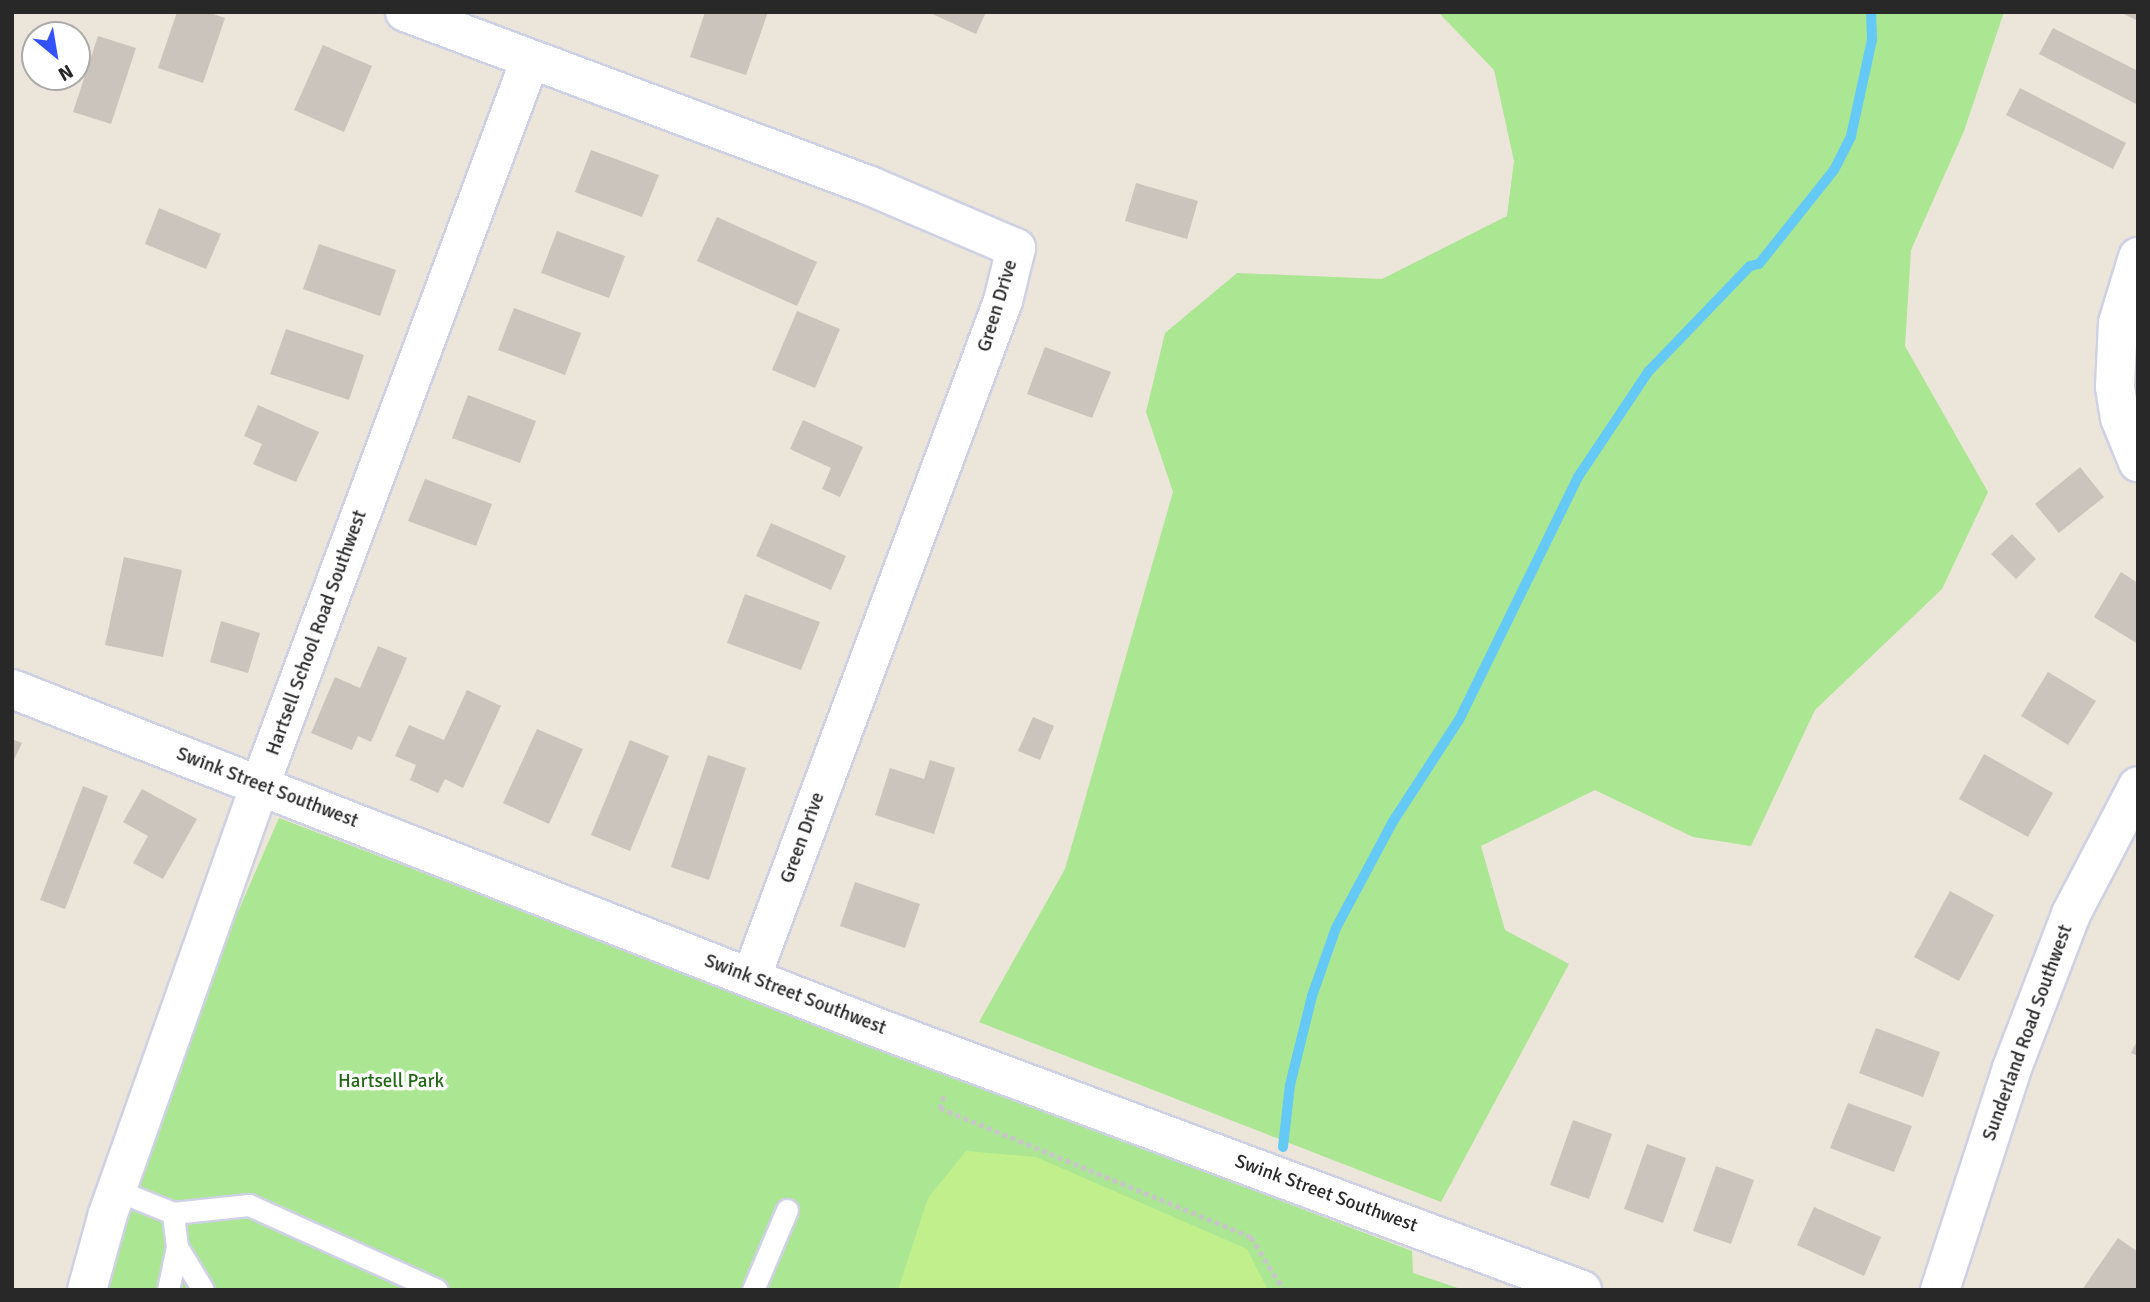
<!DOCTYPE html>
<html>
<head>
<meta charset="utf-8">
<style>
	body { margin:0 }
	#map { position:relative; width:2150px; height:1302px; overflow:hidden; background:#ece5d9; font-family:Signika,sans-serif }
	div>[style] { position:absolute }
	.green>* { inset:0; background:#abe692 }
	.pitch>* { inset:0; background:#c1ef8c }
	.stream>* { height:10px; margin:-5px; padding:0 5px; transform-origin:5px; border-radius:5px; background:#65c9f5 }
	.building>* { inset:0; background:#cac4bc }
	.path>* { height:4.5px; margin-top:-2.25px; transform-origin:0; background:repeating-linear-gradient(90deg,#c7c7c7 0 5px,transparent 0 8.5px) }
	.roads { filter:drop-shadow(2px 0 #ced1e3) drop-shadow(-2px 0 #ced1e3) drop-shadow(0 2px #ced1e3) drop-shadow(0 -2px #ced1e3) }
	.lane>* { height:21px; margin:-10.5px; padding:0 10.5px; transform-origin:10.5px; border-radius:10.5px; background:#fff }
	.street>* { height:38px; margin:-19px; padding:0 19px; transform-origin:19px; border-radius:19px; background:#fff }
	span { translate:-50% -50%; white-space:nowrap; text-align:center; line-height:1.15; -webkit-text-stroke:7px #fff; paint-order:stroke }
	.street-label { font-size:19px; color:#282828 }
	.park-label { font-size:19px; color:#236915 }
	.frame { position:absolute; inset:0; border:14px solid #282828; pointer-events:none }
	.north { position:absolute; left:21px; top:21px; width:70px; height:70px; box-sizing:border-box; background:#fff; border:2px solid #a9a9a9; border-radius:50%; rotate:150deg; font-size:19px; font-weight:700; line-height:28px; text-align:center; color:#282828 }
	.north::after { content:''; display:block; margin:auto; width:24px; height:32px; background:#3351ff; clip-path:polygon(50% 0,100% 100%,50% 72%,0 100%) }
</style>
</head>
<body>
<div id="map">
	<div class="green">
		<i style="clip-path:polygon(1438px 12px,2004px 12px,1964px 131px,1911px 250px,1905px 346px,1988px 492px,1942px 589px,1815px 710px,1751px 846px,1693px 837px,1595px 790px,1481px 846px,1505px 930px,1569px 964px,1441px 1202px,979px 1022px,1065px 869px,1173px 492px,1146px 412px,1165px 333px,1237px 273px,1382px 279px,1507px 216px,1514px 161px,1494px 70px)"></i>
		<i style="clip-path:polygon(279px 818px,1412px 1251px,1413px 1273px,1464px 1290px,87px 1290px,116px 1190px)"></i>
	</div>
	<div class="pitch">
		<i style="clip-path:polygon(966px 1151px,1036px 1157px,1247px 1249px,1268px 1290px,898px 1290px,928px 1198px)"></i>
	</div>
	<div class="stream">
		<i style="left:1283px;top:1147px;width:62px;rotate:-83.6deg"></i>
		<i style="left:1290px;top:1085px;width:92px;rotate:-76.1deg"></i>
		<i style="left:1312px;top:996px;width:72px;rotate:-70.6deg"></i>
		<i style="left:1336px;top:928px;width:119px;rotate:-61.9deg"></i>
		<i style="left:1392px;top:823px;width:123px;rotate:-57deg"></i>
		<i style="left:1459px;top:720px;width:271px;rotate:-63.9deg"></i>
		<i style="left:1578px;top:477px;width:126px;rotate:-56.3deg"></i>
		<i style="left:1648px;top:372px;width:147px;rotate:-46.1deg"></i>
		<i style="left:1750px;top:266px;width:9px;rotate:-13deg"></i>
		<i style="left:1759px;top:264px;width:120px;rotate:-51.4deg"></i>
		<i style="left:1834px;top:170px;width:38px;rotate:-63deg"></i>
		<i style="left:1851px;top:136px;width:98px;rotate:-77.7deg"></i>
		<i style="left:1872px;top:40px;width:28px;rotate:-92deg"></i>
	</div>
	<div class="building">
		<i style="clip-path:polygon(177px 12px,207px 12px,225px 18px,203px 83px,158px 68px)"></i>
		<i style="clip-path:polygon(705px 12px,768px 12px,746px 75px,690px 57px)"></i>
		<i style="clip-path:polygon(928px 12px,986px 12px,976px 34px)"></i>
		<i style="clip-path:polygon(2120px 12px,2138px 12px,2138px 21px)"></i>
		<i style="clip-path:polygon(2053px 28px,2138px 71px,2138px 105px,2039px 54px)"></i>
		<i style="clip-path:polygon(98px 36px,136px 48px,111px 124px,73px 112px)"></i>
		<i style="clip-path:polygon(323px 45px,372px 66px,344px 132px,294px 110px)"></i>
		<i style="clip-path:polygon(2020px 88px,2126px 143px,2113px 169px,2006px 115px)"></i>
		<i style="clip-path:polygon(591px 150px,659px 175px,642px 217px,575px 192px)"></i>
		<i style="clip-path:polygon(1136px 183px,1198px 201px,1187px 239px,1125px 221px)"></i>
		<i style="clip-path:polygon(159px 208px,221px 234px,206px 269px,145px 244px)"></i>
		<i style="clip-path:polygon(717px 217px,817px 262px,797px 306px,697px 261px)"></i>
		<i style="clip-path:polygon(557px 231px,625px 256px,609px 298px,541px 273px)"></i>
		<i style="clip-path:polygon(319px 244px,396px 270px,380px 316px,303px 289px)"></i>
		<i style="clip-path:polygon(514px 308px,581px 333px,565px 375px,498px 350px)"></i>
		<i style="clip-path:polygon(797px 311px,840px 329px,815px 388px,772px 370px)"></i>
		<i style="clip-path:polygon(286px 329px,364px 355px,349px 400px,270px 374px)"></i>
		<i style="clip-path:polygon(1045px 347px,1111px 372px,1092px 418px,1027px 394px)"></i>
		<i style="clip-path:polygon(468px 395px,536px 421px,520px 463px,452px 438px)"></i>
		<i style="clip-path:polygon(258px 405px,319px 432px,296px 482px,253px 464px,262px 444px,244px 436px)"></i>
		<i style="clip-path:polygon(803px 420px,863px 447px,840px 497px,822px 489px,831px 468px,790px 449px)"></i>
		<i style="clip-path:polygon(2080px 467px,2104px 497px,2059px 533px,2035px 504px)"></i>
		<i style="clip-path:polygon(425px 479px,492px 504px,476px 546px,408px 521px)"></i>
		<i style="clip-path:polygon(771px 523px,846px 556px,831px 590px,756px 556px)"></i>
		<i style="clip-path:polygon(2012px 534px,2036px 559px,2016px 579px,1991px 554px)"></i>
		<i style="clip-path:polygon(124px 557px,182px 570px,163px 657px,105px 645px)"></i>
		<i style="clip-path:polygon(2121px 572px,2138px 583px,2138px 644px,2094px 617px)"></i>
		<i style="clip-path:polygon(745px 594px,820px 622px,801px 670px,727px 643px)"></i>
		<i style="clip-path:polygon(221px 621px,260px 633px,248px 673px,210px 662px)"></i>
		<i style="clip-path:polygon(378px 646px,407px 658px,371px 742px,358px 736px,352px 750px,311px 733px,335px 677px,360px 688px)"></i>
		<i style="clip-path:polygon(2048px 672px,2096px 701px,2068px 745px,2021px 716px)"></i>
		<i style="clip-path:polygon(467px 690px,501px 706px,463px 788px,445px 779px,438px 793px,410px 780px,416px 765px,395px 756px,409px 725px,444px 740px)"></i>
		<i style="clip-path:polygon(1033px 717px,1054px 726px,1040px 760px,1018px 751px)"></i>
		<i style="clip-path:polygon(537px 729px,583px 749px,549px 824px,503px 803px)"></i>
		<i style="clip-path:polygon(12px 739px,22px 743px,12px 764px)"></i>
		<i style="clip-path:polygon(630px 740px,669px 756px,630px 851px,591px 835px)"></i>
		<i style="clip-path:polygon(1984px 754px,2053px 793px,2028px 837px,1959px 799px)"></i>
		<i style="clip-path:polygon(708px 755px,746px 768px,709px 880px,671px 867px)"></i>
		<i style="clip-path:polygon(930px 760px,955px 768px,934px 834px,875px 815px,890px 768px,924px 779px)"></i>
		<i style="clip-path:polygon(83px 786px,108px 796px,65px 909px,40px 900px)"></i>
		<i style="clip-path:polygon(142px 789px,197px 819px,163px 879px,133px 863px,148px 836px,123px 822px)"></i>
		<i style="clip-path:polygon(855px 882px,920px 904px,905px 948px,840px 926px)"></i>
		<i style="clip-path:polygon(1950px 891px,1994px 915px,1959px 981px,1914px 957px)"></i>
		<i style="clip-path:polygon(1876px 1028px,1940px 1052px,1923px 1097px,1859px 1073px)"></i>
		<i style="clip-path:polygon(2138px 1039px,2138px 1056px,2131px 1053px)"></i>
		<i style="clip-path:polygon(1848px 1103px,1912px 1126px,1894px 1172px,1830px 1148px)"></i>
		<i style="clip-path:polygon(1573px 1120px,1612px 1134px,1589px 1199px,1550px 1185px)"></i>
		<i style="clip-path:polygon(1647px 1144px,1686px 1158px,1663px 1223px,1624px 1209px)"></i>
		<i style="clip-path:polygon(1716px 1166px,1754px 1180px,1731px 1244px,1693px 1231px)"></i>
		<i style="clip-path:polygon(1814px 1207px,1881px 1237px,1864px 1276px,1797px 1245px)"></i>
		<i style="clip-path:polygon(2118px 1238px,2138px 1252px,2138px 1290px,2082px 1290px)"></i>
	</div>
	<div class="path">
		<i style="left:944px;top:1096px;width:13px;rotate:108deg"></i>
		<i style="left:940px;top:1108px;width:337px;rotate:22.5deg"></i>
		<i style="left:1251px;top:1237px;width:62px;rotate:58.1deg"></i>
	</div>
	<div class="roads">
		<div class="lane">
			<i style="left:116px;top:1190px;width:61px;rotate:22deg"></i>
			<i style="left:173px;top:1213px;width:76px;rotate:-6deg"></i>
			<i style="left:249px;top:1205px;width:206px;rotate:24.3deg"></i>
			<i style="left:177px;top:1247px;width:50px;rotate:58.8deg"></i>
			<i style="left:168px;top:1290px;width:44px;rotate:-78.2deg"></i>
			<i style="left:177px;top:1247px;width:34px;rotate:-97deg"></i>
			<i style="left:753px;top:1290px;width:87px;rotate:-67deg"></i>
		</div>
		<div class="street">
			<i style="left:405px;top:12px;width:494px;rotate:20.5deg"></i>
			<i style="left:868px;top:185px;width:161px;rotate:23.1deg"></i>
			<i style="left:1016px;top:248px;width:55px;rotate:103.8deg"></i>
			<i style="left:1003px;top:301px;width:722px;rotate:110.42deg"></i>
			<i style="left:2138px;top:257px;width:69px;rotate:106.9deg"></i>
			<i style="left:2118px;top:323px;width:64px;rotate:92.7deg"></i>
			<i style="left:2115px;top:387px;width:31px;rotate:81deg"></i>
			<i style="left:2120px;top:418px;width:48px;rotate:67.8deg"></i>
			<i style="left:12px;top:689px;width:933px;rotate:21.37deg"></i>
			<i style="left:881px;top:1029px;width:748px;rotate:20.42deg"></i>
			<i style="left:87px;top:1290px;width:79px;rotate:-74.6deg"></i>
			<i style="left:108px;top:1214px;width:455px;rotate:-70.5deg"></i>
			<i style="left:260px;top:785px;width:774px;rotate:-69.57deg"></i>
			<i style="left:1940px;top:1290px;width:233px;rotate:-72deg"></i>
			<i style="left:2012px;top:1068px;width:165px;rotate:-69deg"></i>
			<i style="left:2071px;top:914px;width:144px;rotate:-62.4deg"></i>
		</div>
	</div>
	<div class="street-label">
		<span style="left:998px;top:306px;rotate:-73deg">Green Drive</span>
		<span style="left:317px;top:633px;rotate:-70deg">Hartsell School Road Southwest</span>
		<span style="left:267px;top:788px;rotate:21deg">Swink Street Southwest</span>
		<span style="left:803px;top:838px;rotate:-70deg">Green Drive</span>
		<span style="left:795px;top:995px;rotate:21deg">Swink Street Southwest</span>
		<span style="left:2028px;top:1033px;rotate:-70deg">Sunderland Road Southwest</span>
		<span style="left:1326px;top:1194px;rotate:20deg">Swink Street Southwest</span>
	</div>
	<div class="park-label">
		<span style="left:391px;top:1082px">Hartsell Park</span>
	</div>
	<div class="frame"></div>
	<div class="north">N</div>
</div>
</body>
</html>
